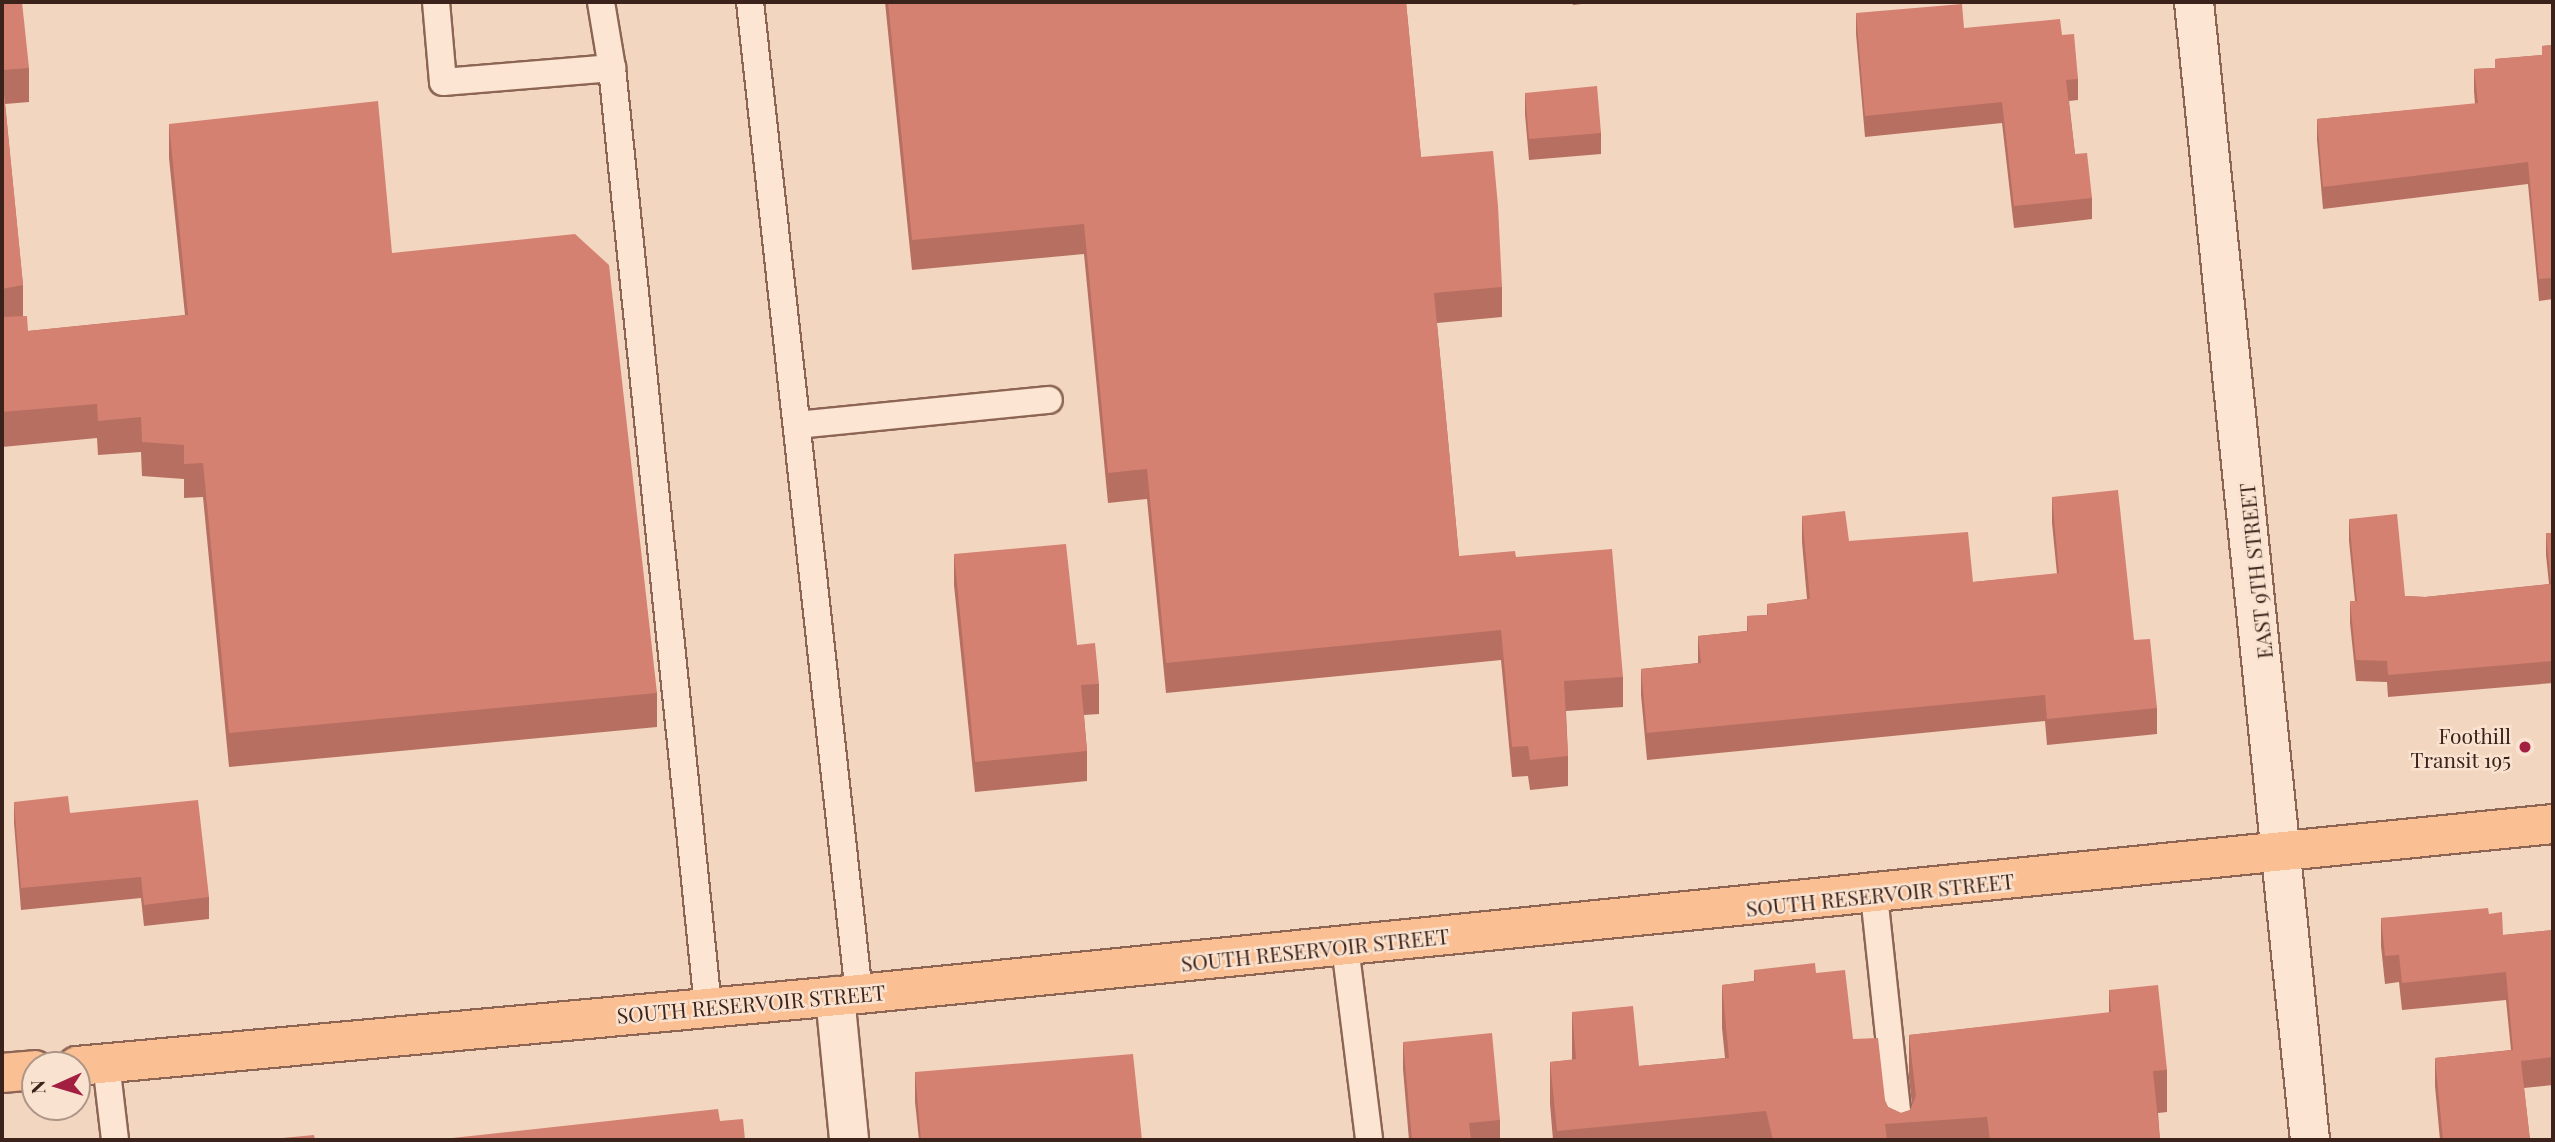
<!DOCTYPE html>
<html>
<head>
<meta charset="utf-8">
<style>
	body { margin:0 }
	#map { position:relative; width:2555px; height:1142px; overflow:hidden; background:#f2d6bf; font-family:"Playfair Display",serif }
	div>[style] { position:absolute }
	.roads { filter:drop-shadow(2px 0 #8d6555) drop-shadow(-2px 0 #8d6555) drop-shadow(0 2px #8d6555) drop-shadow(0 -2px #8d6555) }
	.lane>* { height:26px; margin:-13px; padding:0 13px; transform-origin:13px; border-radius:13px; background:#fce5d3 }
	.street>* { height:38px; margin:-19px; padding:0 19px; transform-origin:19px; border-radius:19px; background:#fce5d3 }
	.secondary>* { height:38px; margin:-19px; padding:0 19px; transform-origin:19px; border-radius:19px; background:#fce5d3 }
	.primary>* { height:38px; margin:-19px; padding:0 19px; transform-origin:19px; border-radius:19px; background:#fabf93 }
	.wall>* { inset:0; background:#b66f61 }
	.building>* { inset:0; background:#d48171 }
	.dots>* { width:19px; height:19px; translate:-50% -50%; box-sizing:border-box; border:4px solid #f9e2cf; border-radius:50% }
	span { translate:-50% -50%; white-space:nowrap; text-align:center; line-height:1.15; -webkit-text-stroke:5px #f9e2cf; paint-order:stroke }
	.street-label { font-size:21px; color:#3b231b }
	.poi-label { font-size:21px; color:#3b231b }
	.right { translate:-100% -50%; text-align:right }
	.frame { position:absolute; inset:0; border:4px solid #3b231b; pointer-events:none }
	.north { position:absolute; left:21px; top:1051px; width:70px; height:70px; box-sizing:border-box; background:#f9e2cf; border:2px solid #ad9687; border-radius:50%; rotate:266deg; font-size:19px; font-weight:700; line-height:28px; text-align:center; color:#3b231b }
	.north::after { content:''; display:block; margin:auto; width:24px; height:32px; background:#a21f42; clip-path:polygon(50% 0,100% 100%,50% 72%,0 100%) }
</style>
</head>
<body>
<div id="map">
	<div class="roads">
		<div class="lane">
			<i style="left:436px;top:2px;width:80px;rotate:85deg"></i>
			<i style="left:443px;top:82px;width:170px;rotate:-4.7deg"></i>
			<i style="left:612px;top:68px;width:67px;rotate:-99.5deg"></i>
			<i style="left:750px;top:2px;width:998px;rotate:83.73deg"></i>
			<i style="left:612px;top:68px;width:943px;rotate:84.16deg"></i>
			<i style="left:797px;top:425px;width:253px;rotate:-5.7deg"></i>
			<i style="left:1874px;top:895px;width:246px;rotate:83.9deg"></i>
			<i style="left:1345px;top:946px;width:195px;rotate:82.9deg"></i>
			<i style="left:106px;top:1063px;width:78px;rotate:83.3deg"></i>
		</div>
		<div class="street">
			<i style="left:835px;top:996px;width:145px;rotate:84.4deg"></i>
		</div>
		<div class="secondary">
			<i style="left:2194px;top:2px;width:1144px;rotate:84.18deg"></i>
		</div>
		<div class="primary">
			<i style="left:77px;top:1066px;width:785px;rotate:-5.26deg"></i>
			<i style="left:859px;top:994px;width:1703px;rotate:-5.73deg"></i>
			<i style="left:2px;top:1073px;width:33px;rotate:-5deg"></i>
		</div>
	</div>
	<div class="wall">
		<i style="clip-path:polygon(2px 2px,29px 68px,29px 102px,5px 104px,23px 285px,23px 316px,28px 331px,185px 315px,169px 158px,169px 124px,392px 253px,657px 693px,657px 727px,229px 767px,203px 497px,184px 498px,184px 479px,142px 476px,141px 452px,98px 455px,97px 438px,2px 447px)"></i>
		<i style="clip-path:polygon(885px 2px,1406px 2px,1421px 157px,1502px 287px,1502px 317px,1437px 323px,1459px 556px,1516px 557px,1623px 677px,1623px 707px,1566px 711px,1568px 756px,1568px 786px,1530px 790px,1528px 776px,1512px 777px,1501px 660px,1166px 693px,1147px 499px,1108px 503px,1084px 254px,912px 270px)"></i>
		<i style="clip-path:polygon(1572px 2px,1599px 2px,1573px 5px)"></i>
		<i style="clip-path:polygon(1856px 13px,1964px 28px,2062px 35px,2078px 79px,2078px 100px,2069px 101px,2075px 154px,2092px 198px,2092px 219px,2014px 228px,2002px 123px,1865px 137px,1856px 34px)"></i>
		<i style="clip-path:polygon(2553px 45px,2553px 299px,2539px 301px,2528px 184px,2323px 209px,2317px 140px,2317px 119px,2475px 104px,2474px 91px,2474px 69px,2495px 68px,2495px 59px,2542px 55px,2542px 46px)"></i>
		<i style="clip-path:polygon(1525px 93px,1601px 133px,1601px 154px,1529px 160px,1525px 114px)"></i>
		<i style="clip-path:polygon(2052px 497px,2134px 640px,2157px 708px,2157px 734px,2047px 745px,2045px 721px,1647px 760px,1641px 695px,1641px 669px,1698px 663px,1698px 636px,1747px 631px,1747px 616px,1767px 615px,1767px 604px,1807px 599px,1802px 542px,1802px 516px,1849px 541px,1973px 582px,2057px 574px,2052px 523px)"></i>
		<i style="clip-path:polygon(2349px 519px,2405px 596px,2425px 597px,2549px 584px,2546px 555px,2546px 533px,2553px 533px,2553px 683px,2388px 697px,2387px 682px,2356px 681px,2350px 623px,2350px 601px,2355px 601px,2349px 541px)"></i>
		<i style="clip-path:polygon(954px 554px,1077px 645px,1099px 684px,1099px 714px,1084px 715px,1087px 751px,1087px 781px,975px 792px,954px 585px)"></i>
		<i style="clip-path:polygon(14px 802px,70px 813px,209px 897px,209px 919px,144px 926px,141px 898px,21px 910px,14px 823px)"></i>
		<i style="clip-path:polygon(2489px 914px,2503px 935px,2553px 930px,2553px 1085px,2524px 1088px,2530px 1140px,2440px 1140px,2435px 1086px,2435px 1058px,2511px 1050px,2506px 1000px,2402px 1010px,2399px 982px,2385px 984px,2381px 946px,2381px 918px)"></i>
		<i style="clip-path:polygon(1754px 970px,1816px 973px,1853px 1039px,1888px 1107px,1901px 1113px,1910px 1110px,1912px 1105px,1909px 1078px,1909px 1035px,2109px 1013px,2109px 990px,2167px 1070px,2167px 1112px,2158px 1113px,2160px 1140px,1553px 1140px,1550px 1104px,1550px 1062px,1572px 1060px,1572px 1012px,1639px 1066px,1725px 1058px,1722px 1028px,1722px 985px,1754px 981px)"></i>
		<i style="clip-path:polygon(1403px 1042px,1500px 1120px,1500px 1140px,1409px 1140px,1403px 1069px)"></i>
		<i style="clip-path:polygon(915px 1072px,1142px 1140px,919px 1140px,915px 1102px)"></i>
	</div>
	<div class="building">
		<i style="clip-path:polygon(2px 2px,22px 2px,29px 68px,2px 70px)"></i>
		<i style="clip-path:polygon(888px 2px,1406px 2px,1421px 157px,1493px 151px,1498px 206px,1502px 287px,1434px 293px,1459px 556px,1515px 551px,1516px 557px,1612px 549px,1623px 677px,1564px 681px,1568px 756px,1530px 760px,1528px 746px,1512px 747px,1501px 630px,1166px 663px,1147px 469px,1108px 473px,1084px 224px,912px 240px)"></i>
		<i style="clip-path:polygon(1962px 4px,1964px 28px,2060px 19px,2062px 35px,2074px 34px,2078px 79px,2066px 80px,2075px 154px,2087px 153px,2092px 198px,2014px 206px,2002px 102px,1865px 116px,1856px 13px)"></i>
		<i style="clip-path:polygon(2553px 45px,2553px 278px,2539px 279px,2528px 162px,2323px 187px,2317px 119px,2478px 103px,2474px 69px,2495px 68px,2495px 59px,2542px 55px,2542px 46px)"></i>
		<i style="clip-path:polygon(2px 72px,23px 285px,2px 289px)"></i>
		<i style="clip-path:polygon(1597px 86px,1601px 133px,1529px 139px,1525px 93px)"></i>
		<i style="clip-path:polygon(378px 101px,392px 253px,575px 234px,609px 265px,657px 693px,229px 733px,203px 463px,184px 464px,184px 445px,142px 442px,141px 417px,98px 421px,97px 404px,2px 412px,2px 317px,27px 316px,28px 331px,188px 315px,169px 124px)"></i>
		<i style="clip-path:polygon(2118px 490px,2134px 640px,2150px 639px,2157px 708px,2047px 719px,2045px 695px,1647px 733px,1641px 669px,1701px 663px,1698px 636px,1748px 631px,1747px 616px,1768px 615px,1767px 604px,1810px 599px,1802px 516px,1845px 511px,1849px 541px,1968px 532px,1973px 582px,2059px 573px,2052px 497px)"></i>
		<i style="clip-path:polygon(2397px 514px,2405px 596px,2425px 597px,2551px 584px,2546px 533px,2553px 533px,2553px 661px,2388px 675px,2387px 661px,2356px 660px,2350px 601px,2357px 601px,2349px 519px)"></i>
		<i style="clip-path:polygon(1066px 544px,1077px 645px,1095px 643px,1099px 684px,1081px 685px,1087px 751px,975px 762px,954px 554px)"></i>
		<i style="clip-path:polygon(68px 796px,70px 813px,198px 800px,209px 897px,144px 905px,141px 877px,21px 888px,14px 802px)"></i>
		<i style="clip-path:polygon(2488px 908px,2489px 914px,2502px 912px,2503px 935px,2553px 930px,2553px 1057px,2521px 1061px,2530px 1140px,2443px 1140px,2435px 1058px,2513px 1050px,2506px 972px,2402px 983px,2399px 955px,2385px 956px,2381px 918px)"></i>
		<i style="clip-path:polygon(1815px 963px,1816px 973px,1845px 970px,1853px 1039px,1878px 1038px,1885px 1100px,1888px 1107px,1901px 1113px,1910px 1110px,1916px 1096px,1909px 1035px,2111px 1012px,2109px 990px,2158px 985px,2167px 1070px,2153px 1071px,2160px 1140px,1990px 1140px,1987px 1117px,1885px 1124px,1887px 1140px,1773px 1140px,1766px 1111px,1557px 1131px,1550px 1062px,1576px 1059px,1572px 1012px,1633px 1006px,1639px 1066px,1729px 1058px,1722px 985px,1755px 981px,1754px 970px)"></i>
		<i style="clip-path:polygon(1492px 1033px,1500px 1120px,1469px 1123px,1471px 1140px,1412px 1140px,1403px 1042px)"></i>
		<i style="clip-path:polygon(1133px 1054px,1142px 1140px,921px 1140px,915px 1072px)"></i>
		<i style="clip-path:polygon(718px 1109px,720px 1121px,743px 1119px,745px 1140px,434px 1140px)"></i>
		<i style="clip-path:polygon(314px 1135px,315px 1140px,262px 1140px)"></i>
	</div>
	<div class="dots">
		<i style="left:2525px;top:747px;background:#a21f42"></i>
	</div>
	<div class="street-label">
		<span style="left:2255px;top:571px;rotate:-96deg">EAST 9TH STREET</span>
		<span style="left:1880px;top:894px;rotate:-6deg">SOUTH RESERVOIR STREET</span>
		<span style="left:1315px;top:949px;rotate:-6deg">SOUTH RESERVOIR STREET</span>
		<span style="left:751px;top:1003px;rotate:-5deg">SOUTH RESERVOIR STREET</span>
	</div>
	<div class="poi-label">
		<span class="right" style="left:2511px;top:747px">Foothill<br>Transit 195</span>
	</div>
	<div class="frame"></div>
	<div class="north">N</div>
</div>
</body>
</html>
